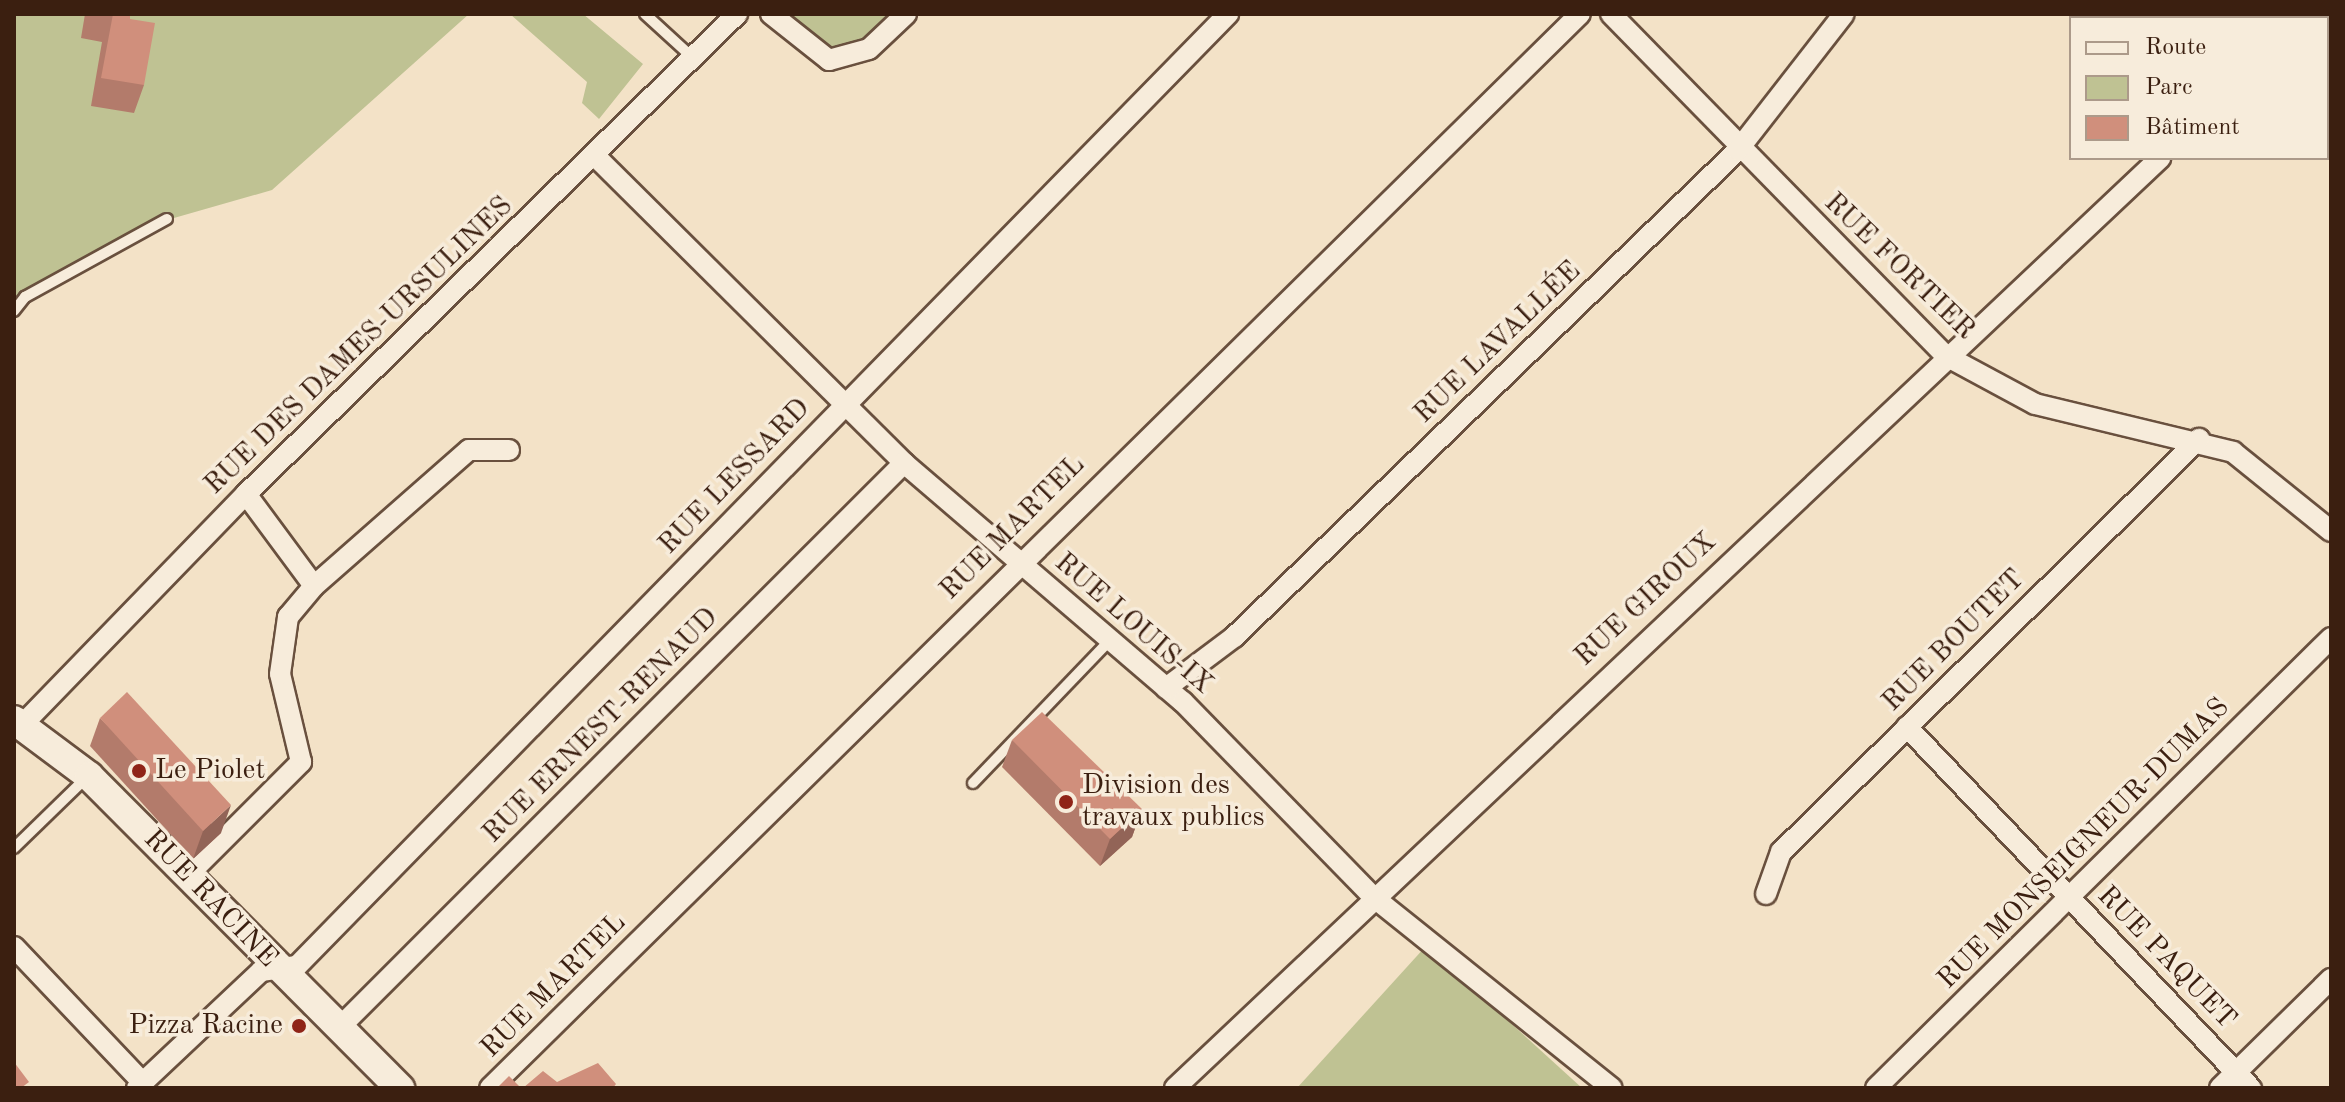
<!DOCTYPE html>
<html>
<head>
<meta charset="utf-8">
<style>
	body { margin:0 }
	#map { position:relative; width:2345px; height:1102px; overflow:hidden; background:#f3e2c7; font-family:"Old Standard TT",serif }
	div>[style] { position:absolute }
	.green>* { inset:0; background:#bfc293 }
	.roads { filter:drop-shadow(2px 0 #69503e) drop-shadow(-2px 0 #69503e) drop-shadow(0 2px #69503e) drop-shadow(0 -2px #69503e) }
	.service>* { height:10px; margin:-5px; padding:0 5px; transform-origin:5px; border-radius:5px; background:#f7ecdb }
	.minor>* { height:20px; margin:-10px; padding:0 10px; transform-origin:10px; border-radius:10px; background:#f7ecdb }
	.secondary>* { height:28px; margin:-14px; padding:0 14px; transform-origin:14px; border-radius:14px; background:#f7ecdb }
	.wall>* { inset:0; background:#b37b6b }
	.shaded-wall>* { inset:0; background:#926457 }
	.building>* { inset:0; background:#d08f7c }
	.dots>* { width:22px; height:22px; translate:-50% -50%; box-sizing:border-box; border:4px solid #f7ecdb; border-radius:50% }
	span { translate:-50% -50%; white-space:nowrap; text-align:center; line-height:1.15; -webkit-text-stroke:7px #f7ecdb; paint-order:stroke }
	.street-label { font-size:28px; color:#3b1f10 }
	.poi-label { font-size:28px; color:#3b1f10 }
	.left { translate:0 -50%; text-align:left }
	.right { translate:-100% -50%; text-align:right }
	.frame { position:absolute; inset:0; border:16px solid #3b1f10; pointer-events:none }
	.legend { position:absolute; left:2069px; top:16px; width:260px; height:144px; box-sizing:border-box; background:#f7ecdb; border:2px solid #ac9a8a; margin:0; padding:10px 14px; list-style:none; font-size:24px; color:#3b1f10 }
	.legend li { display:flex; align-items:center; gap:16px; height:40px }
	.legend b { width:40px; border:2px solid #ac9a8a }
</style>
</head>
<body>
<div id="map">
	<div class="green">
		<i style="clip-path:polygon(14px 14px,469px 14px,272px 190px,167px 220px,26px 296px,14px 311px)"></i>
		<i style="clip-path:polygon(510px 14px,583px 14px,643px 64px,599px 119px,582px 103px,587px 82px)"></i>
		<i style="clip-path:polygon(771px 14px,906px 14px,847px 60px)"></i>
		<i style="clip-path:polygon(1426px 946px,1582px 1088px,1297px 1088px)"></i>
	</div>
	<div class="roads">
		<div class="service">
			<i style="left:645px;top:14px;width:65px;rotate:42.5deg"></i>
			<i style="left:14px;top:311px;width:18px;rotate:-52deg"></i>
			<i style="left:25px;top:297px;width:162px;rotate:-28.8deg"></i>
			<i style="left:973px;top:783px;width:198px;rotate:-46.2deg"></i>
			<i style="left:14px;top:848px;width:102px;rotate:-44.2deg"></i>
		</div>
		<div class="minor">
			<i style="left:771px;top:14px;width:74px;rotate:38.4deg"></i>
			<i style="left:829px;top:60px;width:41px;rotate:-15.4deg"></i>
			<i style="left:869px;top:49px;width:51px;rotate:-43.4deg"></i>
			<i style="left:1611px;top:14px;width:479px;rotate:45.6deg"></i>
			<i style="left:1946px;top:356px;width:101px;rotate:28.3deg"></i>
			<i style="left:2035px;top:404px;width:204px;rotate:13.6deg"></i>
			<i style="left:2233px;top:452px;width:126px;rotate:38.9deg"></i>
			<i style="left:2313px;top:18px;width:6px;rotate:-39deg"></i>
			<i style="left:595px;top:156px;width:436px;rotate:44.8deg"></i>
			<i style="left:904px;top:463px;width:367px;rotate:40.6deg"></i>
			<i style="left:1183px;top:702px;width:271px;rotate:45.7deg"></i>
			<i style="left:1372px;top:896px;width:307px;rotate:38.7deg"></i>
			<i style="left:246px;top:494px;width:114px;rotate:53.5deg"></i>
			<i style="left:314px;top:586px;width:206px;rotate:-41.3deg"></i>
			<i style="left:469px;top:450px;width:40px"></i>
			<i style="left:1166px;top:688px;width:85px;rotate:-36.9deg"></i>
			<i style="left:1234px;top:637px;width:701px;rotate:-44.02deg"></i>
			<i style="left:1738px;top:150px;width:172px;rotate:-52.1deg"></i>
			<i style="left:25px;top:722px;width:318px;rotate:-45.9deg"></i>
			<i style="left:246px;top:494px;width:687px;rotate:-44.35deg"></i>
			<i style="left:1907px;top:727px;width:499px;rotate:46.4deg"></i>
			<i style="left:188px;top:875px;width:160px;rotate:-45deg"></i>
			<i style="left:301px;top:762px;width:90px;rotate:-103.4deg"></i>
			<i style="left:280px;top:674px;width:58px;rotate:-82deg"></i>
			<i style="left:288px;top:617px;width:40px;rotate:-50deg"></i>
			<i style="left:1766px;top:894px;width:45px;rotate:-70.3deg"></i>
			<i style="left:1781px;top:852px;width:588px;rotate:-44.66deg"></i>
			<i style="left:14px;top:947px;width:187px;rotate:46.5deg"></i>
			<i style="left:339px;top:1028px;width:799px;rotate:-45deg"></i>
			<i style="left:137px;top:1088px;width:170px;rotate:-43.3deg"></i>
			<i style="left:261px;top:971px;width:36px;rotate:-8deg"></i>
			<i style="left:297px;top:966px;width:1332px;rotate:-45.64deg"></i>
			<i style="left:490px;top:1088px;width:1530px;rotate:-44.58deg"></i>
			<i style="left:1175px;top:1088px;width:1355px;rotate:-43.35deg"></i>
			<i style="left:1876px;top:1088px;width:640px;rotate:-44.68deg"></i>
			<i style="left:2220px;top:1088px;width:156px;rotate:-44.5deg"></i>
		</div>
		<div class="secondary">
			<i style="left:14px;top:720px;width:94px;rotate:36.7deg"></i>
			<i style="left:89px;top:776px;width:441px;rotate:45.1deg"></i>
		</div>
	</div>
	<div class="wall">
		<i style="clip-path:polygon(85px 14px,130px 14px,130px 19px,144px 85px,134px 113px,91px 106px,102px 42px,81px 38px)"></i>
		<i style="clip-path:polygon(100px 718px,221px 833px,193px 859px,90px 746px)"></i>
		<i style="clip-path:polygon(1012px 740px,1142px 809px,1132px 837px,1100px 866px,1002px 767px)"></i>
	</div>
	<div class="shaded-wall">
		<i style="clip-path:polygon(2331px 91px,2331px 104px,2327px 108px,2327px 95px)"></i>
		<i style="clip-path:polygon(231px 805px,221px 833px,193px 859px,203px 831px)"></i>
		<i style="clip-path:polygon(1142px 809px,1132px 837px,1100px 866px,1110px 839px)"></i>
	</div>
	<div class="building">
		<i style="clip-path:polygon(113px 14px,130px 14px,130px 19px,155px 23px,144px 85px,101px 78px)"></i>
		<i style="clip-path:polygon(2331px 42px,2331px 91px,2327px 95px,2327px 46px)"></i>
		<i style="clip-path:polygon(127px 692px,231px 805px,203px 831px,100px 718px)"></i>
		<i style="clip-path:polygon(1042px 712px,1142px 809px,1110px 839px,1012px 740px)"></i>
		<i style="clip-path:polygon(14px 1062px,29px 1082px,21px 1088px,14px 1088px)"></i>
		<i style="clip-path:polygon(598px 1063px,616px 1084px,613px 1088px,523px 1088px,543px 1071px,557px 1082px)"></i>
		<i style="clip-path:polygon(509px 1076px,521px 1088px,497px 1088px)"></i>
	</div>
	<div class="dots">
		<i style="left:139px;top:771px;background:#8f2418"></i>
		<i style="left:1066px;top:802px;background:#8f2418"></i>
		<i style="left:299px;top:1026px;background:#8f2418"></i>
	</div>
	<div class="street-label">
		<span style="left:1899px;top:267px;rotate:44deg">RUE FORTIER</span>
		<span style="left:1498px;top:343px;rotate:-44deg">RUE LAVALLÉE</span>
		<span style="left:359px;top:346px;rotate:-44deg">RUE DES DAMES-URSULINES</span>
		<span style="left:735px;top:477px;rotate:-46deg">RUE LESSARD</span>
		<span style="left:1013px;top:528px;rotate:-45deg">RUE MARTEL</span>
		<span style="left:1646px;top:600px;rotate:-43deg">RUE GIROUX</span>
		<span style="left:1133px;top:624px;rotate:41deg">RUE LOUIS-IX</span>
		<span style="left:1954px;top:641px;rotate:-45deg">RUE BOUTET</span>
		<span style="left:601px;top:726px;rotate:-45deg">RUE ERNEST-RENAUD</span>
		<span style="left:2084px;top:844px;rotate:-45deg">RUE MONSEIGNEUR-DUMAS</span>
		<span style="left:210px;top:899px;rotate:46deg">RUE RACINE</span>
		<span style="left:2166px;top:958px;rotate:46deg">RUE PAQUET</span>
		<span style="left:554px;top:986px;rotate:-45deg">RUE MARTEL</span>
	</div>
	<div class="poi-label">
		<span class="left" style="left:155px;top:771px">Le Piolet</span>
		<span class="left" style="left:1082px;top:802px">Division des<br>travaux publics</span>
		<span class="right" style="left:283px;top:1026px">Pizza Racine</span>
	</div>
	<div class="frame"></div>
	<ul class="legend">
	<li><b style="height:10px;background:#f7ecdb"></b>Route</li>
	<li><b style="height:22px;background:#bfc293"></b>Parc</li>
	<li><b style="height:22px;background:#d08f7c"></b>Bâtiment</li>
	</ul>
</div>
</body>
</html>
